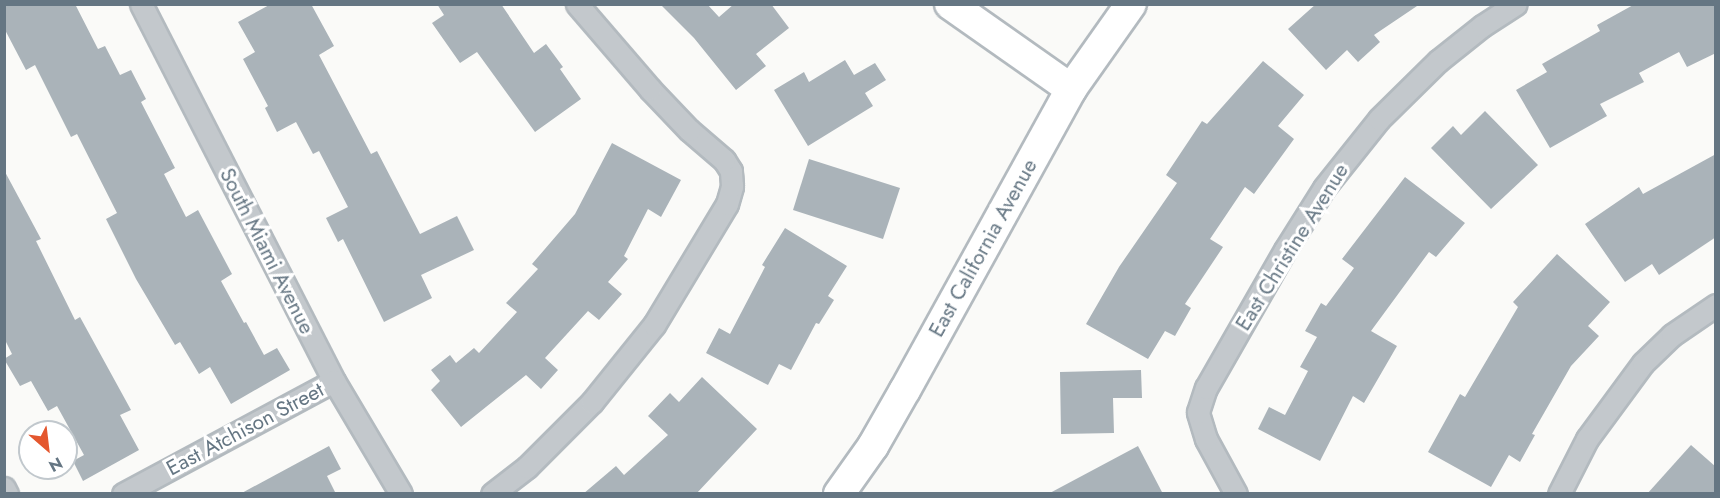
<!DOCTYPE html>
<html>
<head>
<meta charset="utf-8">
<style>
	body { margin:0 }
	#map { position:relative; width:1720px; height:498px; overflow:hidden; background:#fafaf8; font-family:Jost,sans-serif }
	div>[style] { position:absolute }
	.building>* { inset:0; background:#aab3b9 }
	.roads { filter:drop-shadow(2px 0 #b3babf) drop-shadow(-2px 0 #b3babf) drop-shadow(0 2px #b3babf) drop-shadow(0 -2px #b3babf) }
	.street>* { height:21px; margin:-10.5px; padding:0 10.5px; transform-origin:10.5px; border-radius:10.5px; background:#c3c8cc }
	.secondary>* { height:30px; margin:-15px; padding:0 15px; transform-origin:15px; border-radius:15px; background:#fff }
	span { translate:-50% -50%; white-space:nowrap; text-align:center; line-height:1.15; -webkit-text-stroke:6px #fff; paint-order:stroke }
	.street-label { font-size:21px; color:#657683 }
	.frame { position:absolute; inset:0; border:6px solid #657683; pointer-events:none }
	.north { position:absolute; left:18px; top:420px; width:60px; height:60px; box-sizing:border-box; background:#fff; border:2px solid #c1c8cd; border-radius:50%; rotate:152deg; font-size:16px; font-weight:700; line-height:24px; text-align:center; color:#657683 }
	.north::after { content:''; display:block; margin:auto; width:21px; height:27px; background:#e4572e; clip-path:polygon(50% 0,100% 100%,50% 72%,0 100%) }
</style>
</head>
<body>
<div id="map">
	<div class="building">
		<i style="clip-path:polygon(4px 4px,75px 4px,98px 49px,105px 46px,120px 75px,131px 70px,146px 99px,141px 102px,175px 168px,164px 174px,186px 217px,198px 210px,232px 274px,221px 281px,244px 323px,246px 322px,264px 355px,277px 348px,290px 370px,231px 404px,210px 367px,199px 374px,180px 342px,175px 345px,136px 279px,106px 219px,117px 213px,77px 134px,71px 137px,35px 65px,26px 70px,4px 28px)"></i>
		<i style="clip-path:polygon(271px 4px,311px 4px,334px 46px,319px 55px,371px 154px,377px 151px,420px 234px,457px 216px,474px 250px,421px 275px,432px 298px,384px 322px,343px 239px,338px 242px,326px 218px,348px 207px,319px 151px,313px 154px,296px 122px,277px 132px,265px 108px,268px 106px,243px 59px,255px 52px,238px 22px)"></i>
		<i style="clip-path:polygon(437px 4px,501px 4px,534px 53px,546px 44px,563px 67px,560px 69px,581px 99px,535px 132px,477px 52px,460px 63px,432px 23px,444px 15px)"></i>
		<i style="clip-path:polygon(660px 4px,707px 4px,719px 17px,734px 4px,771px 4px,789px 28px,756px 54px,766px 66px,736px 90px,694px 38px)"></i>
		<i style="clip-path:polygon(1316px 4px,1420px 4px,1374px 35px,1380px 42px,1358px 62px,1347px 50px,1326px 70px,1288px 29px)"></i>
		<i style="clip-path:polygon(1635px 4px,1716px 4px,1716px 53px,1687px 67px,1679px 52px,1639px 73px,1644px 82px,1600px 104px,1607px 116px,1550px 148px,1516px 90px,1547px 72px,1542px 64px,1600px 31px,1597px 25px)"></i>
		<i style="clip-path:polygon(845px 60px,854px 75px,875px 63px,886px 80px,865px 93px,873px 106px,808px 146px,774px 90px,804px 72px,809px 82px)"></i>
		<i style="clip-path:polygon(1263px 61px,1304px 95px,1278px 126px,1294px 139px,1254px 194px,1245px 187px,1210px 239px,1223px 247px,1185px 304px,1191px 308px,1175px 336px,1165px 331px,1148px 359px,1086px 324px,1119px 267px,1177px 183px,1166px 175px,1202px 121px,1207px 124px)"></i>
		<i style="clip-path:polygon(1485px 111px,1538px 165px,1491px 209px,1431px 148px,1453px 126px,1461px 135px)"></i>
		<i style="clip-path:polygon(612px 143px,681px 180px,661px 217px,648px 209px,624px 256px,628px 259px,608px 282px,622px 294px,599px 320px,588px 311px,545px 358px,558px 370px,541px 389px,526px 375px,461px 427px,431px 390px,440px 381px,431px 370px,450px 355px,456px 363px,474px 348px,479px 353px,517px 312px,506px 303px,538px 269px,532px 264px,575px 214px)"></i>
		<i style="clip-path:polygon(1716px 154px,1716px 237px,1659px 275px,1652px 264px,1625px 282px,1585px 224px,1639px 187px,1643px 194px)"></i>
		<i style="clip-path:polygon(809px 159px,900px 188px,883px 239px,793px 210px)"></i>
		<i style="clip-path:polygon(4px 170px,41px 239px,36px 241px,75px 320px,80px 317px,131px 410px,120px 415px,139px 450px,83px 481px,73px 461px,84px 455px,57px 406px,48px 411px,31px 381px,20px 386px,4px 359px,12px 354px,4px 338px)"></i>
		<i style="clip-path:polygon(1405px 177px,1465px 223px,1436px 257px,1429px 252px,1371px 331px,1397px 346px,1364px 403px,1353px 396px,1320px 461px,1258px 429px,1269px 407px,1285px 415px,1308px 371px,1300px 367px,1317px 337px,1305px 331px,1321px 303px,1326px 306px,1354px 268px,1342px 259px)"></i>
		<i style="clip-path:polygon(785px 228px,847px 266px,828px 296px,834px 300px,819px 324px,816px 323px,791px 370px,779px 364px,768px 385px,706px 353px,719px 328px,730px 334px,765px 267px,762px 265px)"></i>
		<i style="clip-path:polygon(1557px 254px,1610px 302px,1588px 326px,1599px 336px,1571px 366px,1532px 434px,1535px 435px,1520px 462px,1509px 455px,1491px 487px,1428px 452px,1460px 394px,1465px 397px,1518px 307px,1513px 302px)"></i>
		<i style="clip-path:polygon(1141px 370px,1142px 398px,1113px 398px,1114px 433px,1061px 434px,1060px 372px)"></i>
		<i style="clip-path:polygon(702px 377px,757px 429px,696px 494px,583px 494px,616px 466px,624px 475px,668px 435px,648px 416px,670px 393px,679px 402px)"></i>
		<i style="clip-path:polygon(1691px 445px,1716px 467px,1716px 494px,1647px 494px)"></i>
		<i style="clip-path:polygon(329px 446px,341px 469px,327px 476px,336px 494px,240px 494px)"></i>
		<i style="clip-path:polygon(1138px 446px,1163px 494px,1048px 494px)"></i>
	</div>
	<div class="roads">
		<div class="street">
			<i style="left:141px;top:4px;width:424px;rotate:62.9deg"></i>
			<i style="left:334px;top:381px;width:131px;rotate:59.3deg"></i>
			<i style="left:4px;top:488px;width:7px;rotate:63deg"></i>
			<i style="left:123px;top:494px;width:239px;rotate:-28.2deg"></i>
			<i style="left:492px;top:494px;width:44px;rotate:-37.6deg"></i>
			<i style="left:527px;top:467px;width:92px;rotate:-45deg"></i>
			<i style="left:592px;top:402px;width:99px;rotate:-51.2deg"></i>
			<i style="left:654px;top:325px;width:141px;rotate:-58.9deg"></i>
			<i style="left:727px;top:204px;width:19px;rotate:-74deg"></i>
			<i style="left:732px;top:186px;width:15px;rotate:-94deg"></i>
			<i style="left:731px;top:171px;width:13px;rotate:-122deg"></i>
			<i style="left:724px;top:160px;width:46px;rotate:-139.4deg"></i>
			<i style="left:689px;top:130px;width:57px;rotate:-133.6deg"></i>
			<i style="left:650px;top:89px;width:112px;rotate:-130.7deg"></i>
			<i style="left:1236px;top:494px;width:63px;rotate:-118.6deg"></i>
			<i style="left:1206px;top:439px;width:28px;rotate:-107deg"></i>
			<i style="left:1198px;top:412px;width:25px;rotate:-72deg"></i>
			<i style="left:1206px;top:388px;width:159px;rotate:-60.2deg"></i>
			<i style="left:1285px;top:250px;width:73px;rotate:-57.8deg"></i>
			<i style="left:1324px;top:188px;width:88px;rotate:-51.4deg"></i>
			<i style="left:1379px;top:119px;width:83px;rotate:-44.5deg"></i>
			<i style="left:1438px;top:61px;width:56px;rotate:-38.5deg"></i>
			<i style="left:1482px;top:26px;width:40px;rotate:-32.9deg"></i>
			<i style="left:1559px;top:494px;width:62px;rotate:-63deg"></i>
			<i style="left:1587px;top:439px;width:94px;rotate:-53.6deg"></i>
			<i style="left:1643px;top:363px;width:40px;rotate:-44deg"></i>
			<i style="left:1672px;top:335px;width:53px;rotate:-34.3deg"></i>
		</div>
		<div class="secondary">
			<i style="left:950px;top:4px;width:148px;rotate:35.1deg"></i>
			<i style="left:839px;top:494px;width:59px;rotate:-54.7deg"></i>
			<i style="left:873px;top:446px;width:64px;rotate:-60.3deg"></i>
			<i style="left:905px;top:390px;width:344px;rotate:-61.1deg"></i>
			<i style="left:1071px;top:89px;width:104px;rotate:-54.8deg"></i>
		</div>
	</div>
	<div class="street-label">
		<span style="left:1292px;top:247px;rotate:-58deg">East Christine Avenue</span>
		<span style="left:983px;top:248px;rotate:-61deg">East California Avenue</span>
		<span style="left:267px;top:251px;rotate:63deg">South Miami Avenue</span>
		<span style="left:245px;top:429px;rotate:-28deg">East Atchison Street</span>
	</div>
	<div class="frame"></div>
	<div class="north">N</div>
</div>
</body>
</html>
